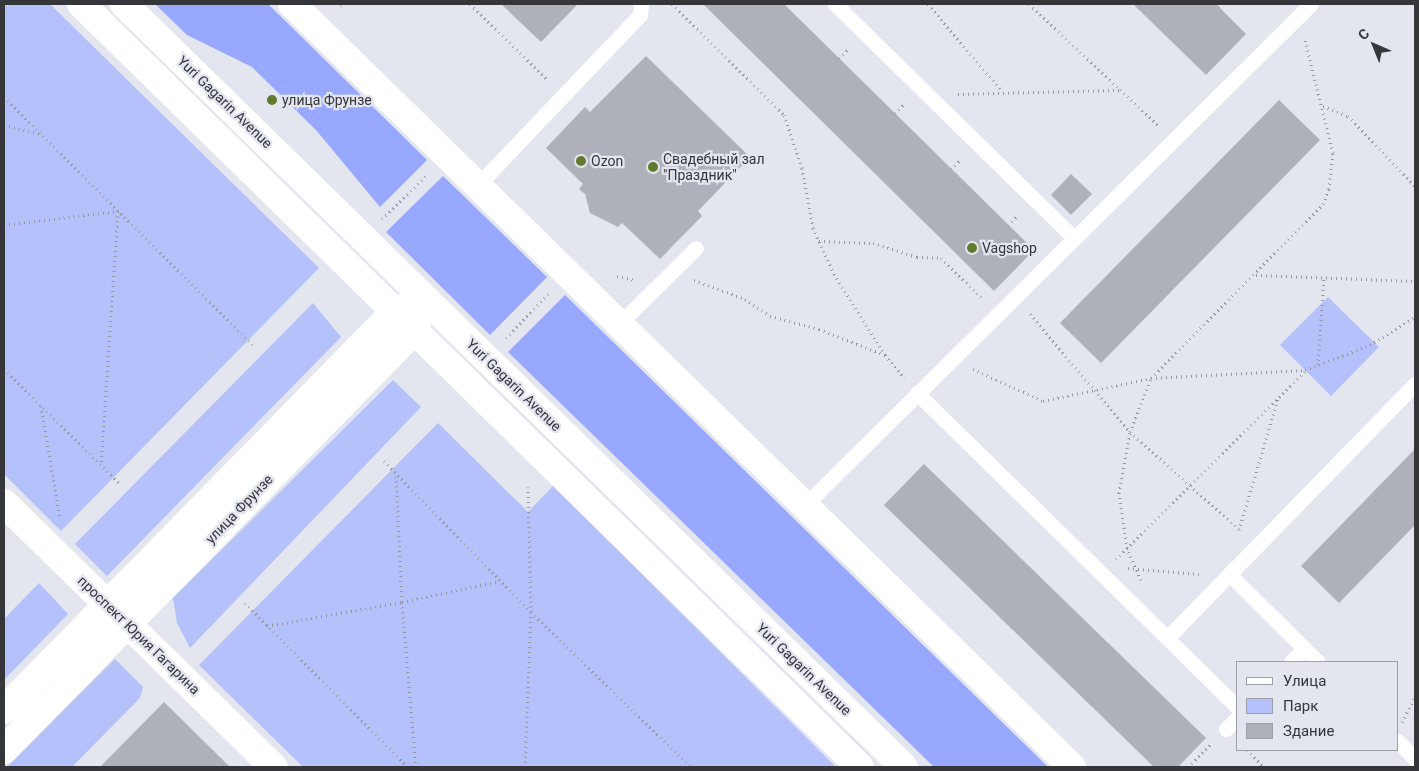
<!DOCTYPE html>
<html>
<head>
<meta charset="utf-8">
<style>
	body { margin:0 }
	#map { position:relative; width:1419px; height:771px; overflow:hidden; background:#e3e5ef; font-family:Roboto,sans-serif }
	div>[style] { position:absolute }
	.green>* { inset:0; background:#b4c1fb }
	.forest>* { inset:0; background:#97a8fe }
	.building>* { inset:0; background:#afb1ba }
	.path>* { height:3px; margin-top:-1.5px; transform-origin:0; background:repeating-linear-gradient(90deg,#95979e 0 1px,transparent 0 5px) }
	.lane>* { height:15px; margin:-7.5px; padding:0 7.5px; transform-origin:7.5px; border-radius:7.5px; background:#fff }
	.street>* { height:28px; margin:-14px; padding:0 14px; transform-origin:14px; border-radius:14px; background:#fff }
	.secondary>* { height:28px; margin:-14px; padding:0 14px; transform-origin:14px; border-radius:14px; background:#fff }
	.dots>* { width:14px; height:14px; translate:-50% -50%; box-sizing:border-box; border:2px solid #e3e5ef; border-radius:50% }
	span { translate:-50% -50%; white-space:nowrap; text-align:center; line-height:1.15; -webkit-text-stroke:4.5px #e3e5ef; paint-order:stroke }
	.poi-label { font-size:14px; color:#35363a }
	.left { translate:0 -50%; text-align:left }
	.street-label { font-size:14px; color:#35363a }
	.frame { position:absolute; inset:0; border:5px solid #35363a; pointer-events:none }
	.legend { position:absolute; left:1236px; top:661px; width:162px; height:90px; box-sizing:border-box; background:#e3e5ef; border:1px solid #9d9fa7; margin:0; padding:6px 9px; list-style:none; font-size:15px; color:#35363a }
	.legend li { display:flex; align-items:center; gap:10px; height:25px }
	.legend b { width:25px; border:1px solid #9d9fa7 }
	.north { position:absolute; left:1349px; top:20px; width:50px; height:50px; -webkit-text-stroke:4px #e3e5ef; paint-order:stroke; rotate:316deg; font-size:14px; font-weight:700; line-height:20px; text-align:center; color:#35363a }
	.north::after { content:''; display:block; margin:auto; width:18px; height:22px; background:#35363a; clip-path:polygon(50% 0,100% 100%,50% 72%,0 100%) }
</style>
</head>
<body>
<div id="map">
	<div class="green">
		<i style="clip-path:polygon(4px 4px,50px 4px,319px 268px,61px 531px,4px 474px)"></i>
		<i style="clip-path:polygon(1328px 297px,1379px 347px,1331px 396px,1280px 345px)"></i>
		<i style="clip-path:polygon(313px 303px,341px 337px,107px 576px,75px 544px)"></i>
		<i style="clip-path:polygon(393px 380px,421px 407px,190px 648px,177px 623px,173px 598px)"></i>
		<i style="clip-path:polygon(438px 423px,528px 512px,553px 486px,836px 767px,303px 767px,199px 665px)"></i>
		<i style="clip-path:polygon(39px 583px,68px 614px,4px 680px,4px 619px)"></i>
		<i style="clip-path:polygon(115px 659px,143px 687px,140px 698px,72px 767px,7px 767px)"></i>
	</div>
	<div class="forest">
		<i style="clip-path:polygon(155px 4px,268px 4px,427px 160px,380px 207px,316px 130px,252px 67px,187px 35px)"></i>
		<i style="clip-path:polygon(443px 176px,547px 277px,490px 335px,386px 232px)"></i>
		<i style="clip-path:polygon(565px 295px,1048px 767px,934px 767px,508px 352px)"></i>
	</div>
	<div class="building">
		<i style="clip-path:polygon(501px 4px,578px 4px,541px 42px)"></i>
		<i style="clip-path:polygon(703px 4px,784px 4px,1034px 250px,994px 291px)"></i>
		<i style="clip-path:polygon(1133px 4px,1216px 4px,1246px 34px,1206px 75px)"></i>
		<i style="clip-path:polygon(646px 56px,750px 157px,698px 211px,702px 216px,660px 259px,622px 223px,618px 227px,590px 213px,585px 194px,579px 189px,583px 184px,546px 148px,585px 107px,590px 112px)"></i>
		<i style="clip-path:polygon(1279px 100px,1320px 140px,1101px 363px,1060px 323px)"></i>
		<i style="clip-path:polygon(1071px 174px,1092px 194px,1071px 215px,1051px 195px)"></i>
		<i style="clip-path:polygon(1415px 449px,1415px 525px,1339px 603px,1301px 566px)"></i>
		<i style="clip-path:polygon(924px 464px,1206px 738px,1178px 767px,1154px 767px,884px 505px)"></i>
		<i style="clip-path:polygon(164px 702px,230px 767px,100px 767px)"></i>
	</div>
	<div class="path">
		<i style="left:470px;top:4px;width:110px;rotate:44.3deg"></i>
		<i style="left:672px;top:4px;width:158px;rotate:44.7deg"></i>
		<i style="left:784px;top:115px;width:56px;rotate:71.2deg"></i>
		<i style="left:802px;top:168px;width:61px;rotate:79.6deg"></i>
		<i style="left:813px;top:228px;width:51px;rotate:65.5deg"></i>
		<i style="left:834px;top:274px;width:96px;rotate:57.8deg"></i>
		<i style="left:928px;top:4px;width:113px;rotate:49.7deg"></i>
		<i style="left:1029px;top:4px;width:177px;rotate:43.2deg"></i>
		<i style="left:341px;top:6px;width:3px;rotate:-45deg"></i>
		<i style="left:1219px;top:7px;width:5px;rotate:-37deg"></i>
		<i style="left:839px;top:58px;width:14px;rotate:-45deg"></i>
		<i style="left:958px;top:94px;width:163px;rotate:-1.4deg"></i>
		<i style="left:4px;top:97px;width:351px;rotate:44.9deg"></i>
		<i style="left:1323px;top:106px;width:27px;rotate:22deg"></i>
		<i style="left:1348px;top:116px;width:97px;rotate:46.3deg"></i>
		<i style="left:895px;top:113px;width:14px;rotate:-45deg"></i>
		<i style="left:4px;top:125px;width:37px;rotate:14deg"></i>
		<i style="left:951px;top:169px;width:14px;rotate:-45deg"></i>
		<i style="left:382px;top:219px;width:64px;rotate:-44.4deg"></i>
		<i style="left:4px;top:225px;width:115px;rotate:-7deg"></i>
		<i style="left:118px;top:211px;width:255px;rotate:93.8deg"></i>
		<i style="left:1008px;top:225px;width:14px;rotate:-45deg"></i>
		<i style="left:819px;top:241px;width:54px;rotate:2.1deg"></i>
		<i style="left:873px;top:243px;width:46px;rotate:17.7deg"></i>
		<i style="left:917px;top:257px;width:24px;rotate:2deg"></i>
		<i style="left:941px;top:258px;width:57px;rotate:44.3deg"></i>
		<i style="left:1256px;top:275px;width:159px;rotate:2.2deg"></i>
		<i style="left:617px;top:276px;width:17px;rotate:13deg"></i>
		<i style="left:694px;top:280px;width:54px;rotate:20.4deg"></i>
		<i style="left:745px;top:299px;width:30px;rotate:34deg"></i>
		<i style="left:770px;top:316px;width:51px;rotate:14.9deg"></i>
		<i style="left:819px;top:329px;width:71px;rotate:21.5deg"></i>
		<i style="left:885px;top:355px;width:30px;rotate:50deg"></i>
		<i style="left:1030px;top:314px;width:155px;rotate:49.7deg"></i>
		<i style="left:1130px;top:432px;width:149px;rotate:41.7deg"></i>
		<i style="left:506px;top:338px;width:61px;rotate:-46.3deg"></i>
		<i style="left:1318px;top:365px;width:87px;rotate:-86.1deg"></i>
		<i style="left:4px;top:369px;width:161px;rotate:44.7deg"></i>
		<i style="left:973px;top:369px;width:77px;rotate:24.6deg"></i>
		<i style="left:1043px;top:401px;width:110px;rotate:-12deg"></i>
		<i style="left:1151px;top:378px;width:154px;rotate:-3deg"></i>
		<i style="left:1305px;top:370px;width:70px;rotate:-21deg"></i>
		<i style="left:1370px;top:345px;width:53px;rotate:-31.9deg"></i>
		<i style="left:41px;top:406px;width:114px;rotate:80.4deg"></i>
		<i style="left:384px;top:461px;width:211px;rotate:45.8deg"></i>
		<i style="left:531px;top:612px;width:223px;rotate:44.1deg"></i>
		<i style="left:396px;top:476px;width:126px;rotate:87.3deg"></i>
		<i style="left:402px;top:602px;width:166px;rotate:85.2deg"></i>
		<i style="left:1239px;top:530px;width:138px;rotate:-73.5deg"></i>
		<i style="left:1116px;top:559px;width:267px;rotate:-44.8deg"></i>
		<i style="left:1128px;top:568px;width:71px;rotate:4.8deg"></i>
		<i style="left:1141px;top:580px;width:35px;rotate:-114deg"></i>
		<i style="left:1127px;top:548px;width:56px;rotate:-98.3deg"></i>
		<i style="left:1119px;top:493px;width:62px;rotate:-79.8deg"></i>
		<i style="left:1130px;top:432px;width:58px;rotate:-68.7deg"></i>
		<i style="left:1151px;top:378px;width:245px;rotate:-45.3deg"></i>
		<i style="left:1323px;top:204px;width:16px;rotate:-68deg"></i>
		<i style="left:1329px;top:189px;width:36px;rotate:-84deg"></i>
		<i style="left:1333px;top:153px;width:116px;rotate:-103.9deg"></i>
		<i style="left:245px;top:603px;width:231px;rotate:45.2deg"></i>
		<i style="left:267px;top:626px;width:137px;rotate:-10.1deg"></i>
		<i style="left:402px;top:602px;width:100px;rotate:-12.1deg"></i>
		<i style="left:1402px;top:722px;width:27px;rotate:-62deg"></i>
		<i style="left:1247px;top:750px;width:24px;rotate:45deg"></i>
		<i style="left:525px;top:767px;width:155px;rotate:-87.8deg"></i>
		<i style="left:531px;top:612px;width:125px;rotate:-91.4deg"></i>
		<i style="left:1188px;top:767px;width:33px;rotate:-45deg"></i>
	</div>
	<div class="lane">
		<i style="left:835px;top:4px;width:333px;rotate:44.4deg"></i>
		<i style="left:477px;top:186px;width:236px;rotate:-46.4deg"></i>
		<i style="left:640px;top:15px;width:11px;rotate:-85deg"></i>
		<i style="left:619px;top:324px;width:108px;rotate:-44.6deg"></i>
		<i style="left:917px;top:393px;width:350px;rotate:44.4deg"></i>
		<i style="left:1167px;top:638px;width:355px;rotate:-45.7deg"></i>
		<i style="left:804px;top:506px;width:713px;rotate:-44.72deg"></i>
		<i style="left:1229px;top:574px;width:125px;rotate:44.7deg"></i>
		<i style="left:1167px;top:638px;width:100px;rotate:44.6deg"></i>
		<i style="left:1291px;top:662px;width:18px;rotate:-45deg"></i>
		<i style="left:1226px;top:729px;width:17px;rotate:-45deg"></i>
		<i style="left:1398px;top:741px;width:25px;rotate:47deg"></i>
	</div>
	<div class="street">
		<i style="left:292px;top:4px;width:1091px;rotate:44.37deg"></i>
		<i style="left:4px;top:503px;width:378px;rotate:44.4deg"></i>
	</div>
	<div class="secondary">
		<i style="left:81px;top:4px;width:1090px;rotate:44.41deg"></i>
		<i style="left:124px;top:4px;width:1091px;rotate:44.37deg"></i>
		<i style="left:4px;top:710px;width:557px;rotate:-45.58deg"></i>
		<i style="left:394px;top:312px;width:17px;rotate:-24deg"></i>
		<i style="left:4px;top:750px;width:586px;rotate:-45.62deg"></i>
		<i style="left:414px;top:331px;width:18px;rotate:-71deg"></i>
	</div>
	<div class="dots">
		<i style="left:272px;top:100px;background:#627a2d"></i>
		<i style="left:581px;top:161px;background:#627a2d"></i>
		<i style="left:653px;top:167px;background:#627a2d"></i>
		<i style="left:972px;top:248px;background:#627a2d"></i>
	</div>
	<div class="poi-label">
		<span class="left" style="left:282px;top:100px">улица Фрунзе</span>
		<span class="left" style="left:663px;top:167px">Свадебный зал<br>"Праздник"</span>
		<span class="left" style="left:591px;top:161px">Ozon</span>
		<span class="left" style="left:982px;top:248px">Vagshop</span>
	</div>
	<div class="street-label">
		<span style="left:225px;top:102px;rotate:44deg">Yuri Gagarin Avenue</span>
		<span style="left:514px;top:385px;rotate:44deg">Yuri Gagarin Avenue</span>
		<span style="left:239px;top:509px;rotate:-46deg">улица Фрунзе</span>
		<span style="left:139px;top:635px;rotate:44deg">проспект Юрия Гагарина</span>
		<span style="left:804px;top:669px;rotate:44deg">Yuri Gagarin Avenue</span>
	</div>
	<div class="frame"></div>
	<ul class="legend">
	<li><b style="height:6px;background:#fff"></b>Улица</li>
	<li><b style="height:14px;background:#b4c1fb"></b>Парк</li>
	<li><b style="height:14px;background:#afb1ba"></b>Здание</li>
	</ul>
	<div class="north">С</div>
</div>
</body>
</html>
